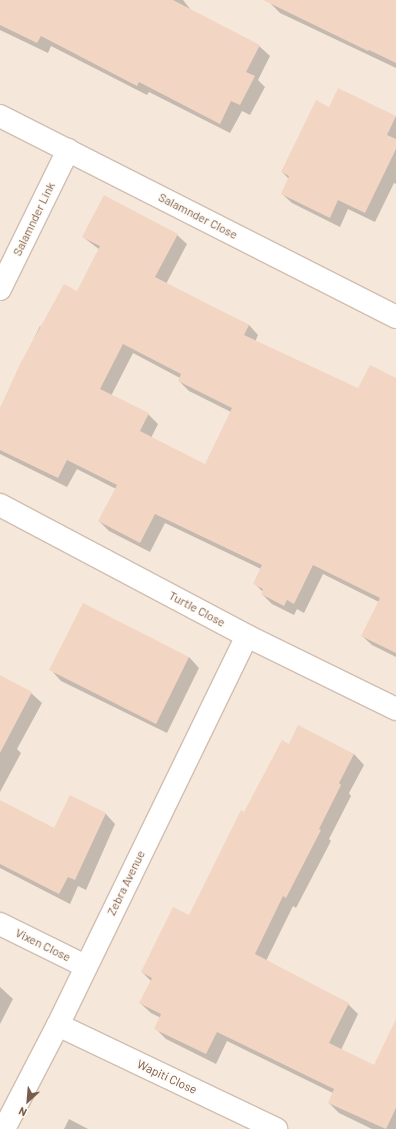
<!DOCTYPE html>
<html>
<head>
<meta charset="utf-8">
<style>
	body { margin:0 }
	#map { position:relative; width:396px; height:1129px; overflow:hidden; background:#fdf6ec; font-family:Barlow,sans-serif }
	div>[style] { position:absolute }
	.residential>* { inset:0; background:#f5e8da }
	.shadow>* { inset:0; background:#0003 }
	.building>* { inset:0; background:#f3d5c3 }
	.roads { filter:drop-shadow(1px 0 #d1beb0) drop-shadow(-1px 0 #d1beb0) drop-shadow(0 1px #d1beb0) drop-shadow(0 -1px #d1beb0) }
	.street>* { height:22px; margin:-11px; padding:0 11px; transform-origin:11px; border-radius:11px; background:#fff }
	span { translate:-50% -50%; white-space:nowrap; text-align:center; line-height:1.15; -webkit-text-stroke:3px #fffaf3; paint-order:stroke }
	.street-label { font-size:12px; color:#7a5c4d }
	.north { position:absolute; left:8px; top:1081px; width:40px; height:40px; -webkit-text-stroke:3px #fffaf3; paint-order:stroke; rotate:206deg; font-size:11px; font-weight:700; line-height:16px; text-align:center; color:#7a5c4d }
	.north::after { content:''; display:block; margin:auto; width:14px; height:18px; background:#7a5c4d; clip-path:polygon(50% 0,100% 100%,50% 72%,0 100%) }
</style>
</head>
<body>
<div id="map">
	<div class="residential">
		<i style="clip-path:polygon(0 0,396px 0,396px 1129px,0 1129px)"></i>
	</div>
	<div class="shadow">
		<i style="clip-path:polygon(0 0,183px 0,191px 10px,259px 46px,270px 56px,258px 80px,265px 87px,250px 115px,242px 111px,230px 133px,149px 92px,147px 95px,51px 46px,48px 53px,0 30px)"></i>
		<i style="clip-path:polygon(270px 0,396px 0,396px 68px,280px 13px,269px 2px)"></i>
		<i style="clip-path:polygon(330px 108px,396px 117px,396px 184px,394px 183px,375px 222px,348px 209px,340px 227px,292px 203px,282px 194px,289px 179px,282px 172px)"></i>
		<i style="clip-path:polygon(evenodd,177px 235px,187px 244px,166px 284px,249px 325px,258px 335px,255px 342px,359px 390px,396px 379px,396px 657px,372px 645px,362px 636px,379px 602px,323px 574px,304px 613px,297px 609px,294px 615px,272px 604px,262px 594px,263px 592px,254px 583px,261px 569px,165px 523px,150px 552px,109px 531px,99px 521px,116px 489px,77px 469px,67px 487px,0 454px,0 409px,40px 326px,43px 327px,78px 293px,100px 250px,83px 237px,177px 235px,133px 353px,180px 378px,179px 381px,189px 391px,231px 412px,205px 466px,151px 438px,158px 424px,148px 414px,111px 396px,133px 353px)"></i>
		<i style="clip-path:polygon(189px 657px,199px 668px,167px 733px,61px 681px,51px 670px)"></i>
		<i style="clip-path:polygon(0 676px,31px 693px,42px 703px,17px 749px,21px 753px,0 792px)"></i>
		<i style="clip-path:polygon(289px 745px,354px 754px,364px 765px,349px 793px,351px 796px,329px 839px,331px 841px,296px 908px,293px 906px,266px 961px,348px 1004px,358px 1014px,341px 1050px,374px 1066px,396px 1021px,396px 1129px,372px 1129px,339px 1113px,329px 1103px,333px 1093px,227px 1041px,216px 1064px,166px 1039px,156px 1029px,161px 1018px,151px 1013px,140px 1003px,151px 981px,142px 972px,189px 916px,245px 813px)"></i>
		<i style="clip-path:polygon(0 801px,55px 829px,105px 813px,115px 824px,86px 890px,78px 886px,70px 904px,0 868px)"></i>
		<i style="clip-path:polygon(0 987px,13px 999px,0 1024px)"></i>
		<i style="clip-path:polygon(69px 1119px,88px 1129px,64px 1129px)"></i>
	</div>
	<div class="building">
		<i style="clip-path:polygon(0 0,173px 0,260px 45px,246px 72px,255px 76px,240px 105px,231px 101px,220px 124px,139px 82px,137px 86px,41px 36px,37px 43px,0 25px)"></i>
		<i style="clip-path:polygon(263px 0,396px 0,396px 63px,369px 50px,368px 51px)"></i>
		<i style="clip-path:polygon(338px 88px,396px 116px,387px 135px,396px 139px,396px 149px,365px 213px,338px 200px,330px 218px,281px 194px,289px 176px,281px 172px,316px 100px,329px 107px)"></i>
		<i style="clip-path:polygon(evenodd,104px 195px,178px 234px,155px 277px,249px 325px,244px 335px,358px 388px,370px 365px,396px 378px,396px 653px,361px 636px,380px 598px,313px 565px,294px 604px,287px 600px,284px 606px,261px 594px,263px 589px,253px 584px,262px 565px,155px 514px,140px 543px,98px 521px,117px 485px,67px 460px,58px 478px,0 450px,0 408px,20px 364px,64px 284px,77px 291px,100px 246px,82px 237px,104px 195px,123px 344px,181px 374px,178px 381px,232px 408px,205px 464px,140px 431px,149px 413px,100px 389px,123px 344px)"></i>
		<i style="clip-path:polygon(83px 603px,189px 657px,156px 724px,49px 670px)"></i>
		<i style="clip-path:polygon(0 675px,32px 692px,0 753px)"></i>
		<i style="clip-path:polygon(298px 725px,354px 754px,339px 783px,341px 785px,319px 829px,321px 830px,286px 898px,283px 896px,255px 954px,349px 1003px,329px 1043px,374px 1065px,396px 1019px,396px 1108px,386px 1129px,328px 1103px,334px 1089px,217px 1032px,206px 1054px,154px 1029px,161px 1014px,139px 1003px,152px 978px,141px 972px,173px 907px,189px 915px,241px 810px,244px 812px,282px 740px,289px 744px)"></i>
		<i style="clip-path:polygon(70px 795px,106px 813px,75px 880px,68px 877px,59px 894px,0 864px,0 800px,54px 828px)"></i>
	</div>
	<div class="roads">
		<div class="street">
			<i style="left:0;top:116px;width:444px;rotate:26.9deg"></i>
			<i style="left:0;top:289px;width:155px;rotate:-63.9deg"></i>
			<i style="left:0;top:505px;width:280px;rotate:27.9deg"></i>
			<i style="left:247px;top:636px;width:166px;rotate:26.1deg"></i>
			<i style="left:0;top:924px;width:95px;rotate:26.3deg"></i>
			<i style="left:58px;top:1025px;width:242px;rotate:25.5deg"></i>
			<i style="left:4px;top:1129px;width:117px;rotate:-62.6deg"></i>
			<i style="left:58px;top:1025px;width:432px;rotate:-64.1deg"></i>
		</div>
	</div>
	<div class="street-label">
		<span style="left:198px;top:216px;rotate:27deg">Salamnder Close</span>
		<span style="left:34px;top:219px;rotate:-64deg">Salamnder Link</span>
		<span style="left:197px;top:609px;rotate:28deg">Turtle Close</span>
		<span style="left:126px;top:883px;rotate:-64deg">Zebra Avenue</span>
		<span style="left:43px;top:945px;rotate:26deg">Vixen Close</span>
		<span style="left:167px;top:1077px;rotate:25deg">Wapiti Close</span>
	</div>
	<div class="north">N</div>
</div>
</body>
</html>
